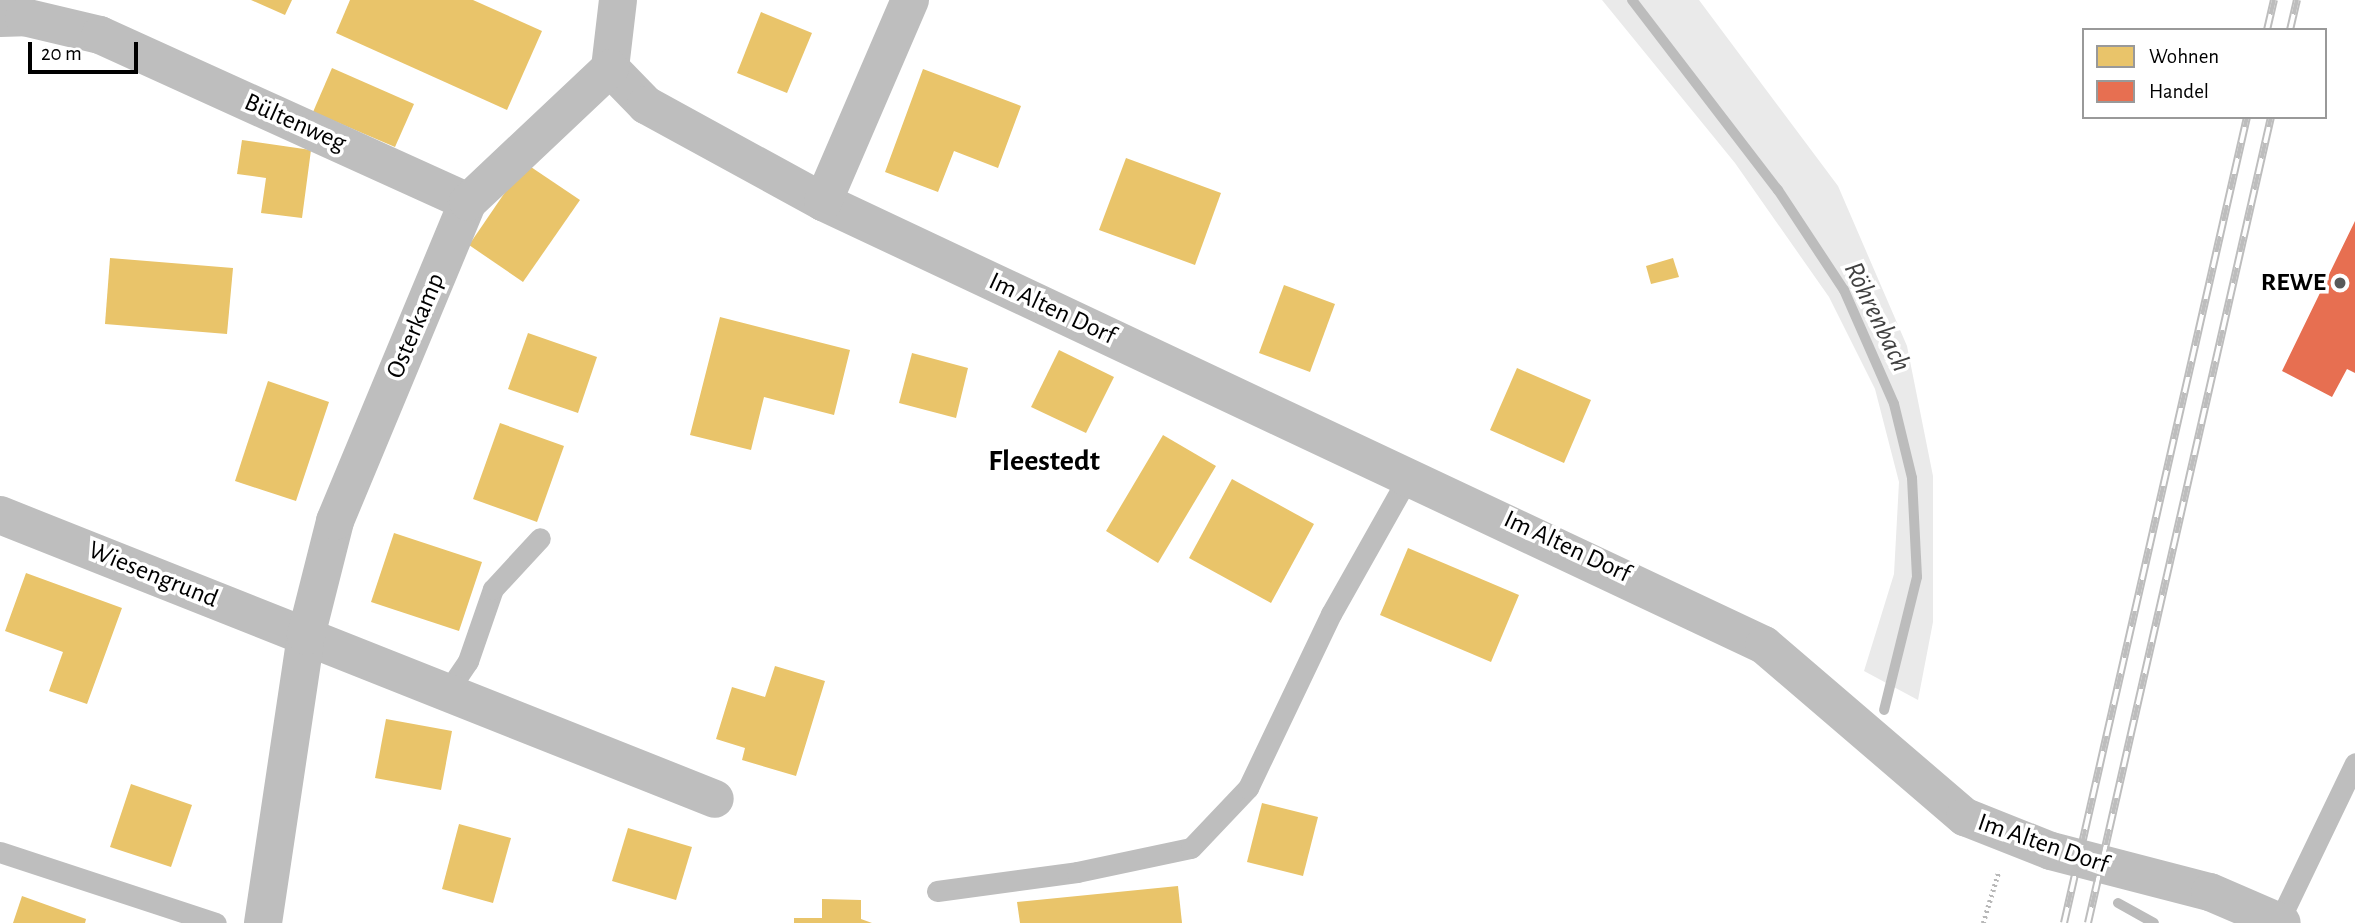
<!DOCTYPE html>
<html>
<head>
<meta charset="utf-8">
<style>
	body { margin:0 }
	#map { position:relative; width:2355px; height:923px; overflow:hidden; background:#fff; font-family:"Alegreya Sans",sans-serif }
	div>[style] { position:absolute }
	.green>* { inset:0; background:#eaeaea }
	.homes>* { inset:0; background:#e9c46a }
	.shops>* { inset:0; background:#e76f51 }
	.stream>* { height:10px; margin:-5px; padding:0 5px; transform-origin:5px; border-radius:5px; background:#bcbcbc }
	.path>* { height:4.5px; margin-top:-2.25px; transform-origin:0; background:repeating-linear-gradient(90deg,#b8b8b8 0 2px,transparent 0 5.5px) }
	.service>* { height:21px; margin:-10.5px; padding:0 10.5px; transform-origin:10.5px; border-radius:10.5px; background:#bebebe }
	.minor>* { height:38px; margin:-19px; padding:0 19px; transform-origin:19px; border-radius:19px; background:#bebebe }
	.rail>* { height:8px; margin-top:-4px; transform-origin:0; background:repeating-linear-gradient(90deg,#fff 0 16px,#bdbdbd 0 32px); box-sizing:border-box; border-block:2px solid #bdbdbd }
	.dots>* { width:19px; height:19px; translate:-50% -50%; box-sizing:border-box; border:4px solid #fff; border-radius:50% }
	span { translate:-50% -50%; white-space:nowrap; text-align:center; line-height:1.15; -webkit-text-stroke:7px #fff; paint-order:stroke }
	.street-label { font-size:26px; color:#000 }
	.poi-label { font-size:26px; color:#000; font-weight:700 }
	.right { translate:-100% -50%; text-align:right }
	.water-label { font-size:28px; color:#404040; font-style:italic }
	.quarter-label { font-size:30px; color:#000; font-weight:700 }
	.legend { position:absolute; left:2082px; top:28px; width:245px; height:91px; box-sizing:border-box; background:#fff; border:2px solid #999; margin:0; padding:9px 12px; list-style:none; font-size:21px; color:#000 }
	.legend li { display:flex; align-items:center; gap:14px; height:35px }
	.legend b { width:35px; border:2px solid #999 }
	.scale { position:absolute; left:28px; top:42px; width:110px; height:32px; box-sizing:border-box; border:4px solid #000; border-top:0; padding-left:9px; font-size:21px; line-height:24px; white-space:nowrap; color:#000; -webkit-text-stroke:5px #fff; paint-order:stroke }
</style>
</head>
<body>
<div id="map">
	<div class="green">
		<i style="clip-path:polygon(1602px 0,1699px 0,1838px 186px,1907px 346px,1933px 476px,1933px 622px,1918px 700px,1864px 671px,1894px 574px,1899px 482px,1875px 389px,1829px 297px,1735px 163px)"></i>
	</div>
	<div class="homes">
		<i style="clip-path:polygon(251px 0,292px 0,285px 15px)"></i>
		<i style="clip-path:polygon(350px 0,473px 0,542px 31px,507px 110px,336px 33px)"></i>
		<i style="clip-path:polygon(761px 12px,812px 33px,787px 93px,737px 73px)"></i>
		<i style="clip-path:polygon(332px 68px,414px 104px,395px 147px,313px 112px)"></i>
		<i style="clip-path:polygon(923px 69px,1021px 106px,998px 168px,954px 151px,938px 192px,885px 172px)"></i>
		<i style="clip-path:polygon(242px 140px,311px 150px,302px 218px,261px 213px,266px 178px,237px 174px)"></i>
		<i style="clip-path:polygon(1126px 158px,1221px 193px,1195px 265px,1099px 230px)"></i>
		<i style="clip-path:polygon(525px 163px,580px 200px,523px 282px,469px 245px)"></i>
		<i style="clip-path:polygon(110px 258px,233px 268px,227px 334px,105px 324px)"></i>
		<i style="clip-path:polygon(1673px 258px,1679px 277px,1651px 284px,1646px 266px)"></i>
		<i style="clip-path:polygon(1284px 285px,1335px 304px,1310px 372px,1259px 353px)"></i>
		<i style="clip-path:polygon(720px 317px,850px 350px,834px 415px,764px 397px,751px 450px,690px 435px)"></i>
		<i style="clip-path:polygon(528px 333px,597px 357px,578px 413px,508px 389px)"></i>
		<i style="clip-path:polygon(1059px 350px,1114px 377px,1086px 433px,1031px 407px)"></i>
		<i style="clip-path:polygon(912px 353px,968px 368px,956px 418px,899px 403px)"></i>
		<i style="clip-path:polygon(1517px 368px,1591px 400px,1564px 463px,1490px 430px)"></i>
		<i style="clip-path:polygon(268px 381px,329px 402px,296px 501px,235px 481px)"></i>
		<i style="clip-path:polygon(500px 423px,564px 446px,537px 522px,473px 499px)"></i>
		<i style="clip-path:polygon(1163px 435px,1216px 466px,1158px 563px,1106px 531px)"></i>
		<i style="clip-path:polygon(1232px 479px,1314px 524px,1271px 603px,1189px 558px)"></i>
		<i style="clip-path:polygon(394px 533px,482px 562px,459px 631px,371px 602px)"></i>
		<i style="clip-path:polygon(1408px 548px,1519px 595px,1491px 662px,1380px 615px)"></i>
		<i style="clip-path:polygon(26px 573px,122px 608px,87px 704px,49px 691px,63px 652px,5px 631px)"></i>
		<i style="clip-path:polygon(775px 666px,825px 681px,796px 776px,742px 760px,745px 748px,716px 739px,732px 687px,765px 697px)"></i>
		<i style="clip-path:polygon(386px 719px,452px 731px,441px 790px,375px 778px)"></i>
		<i style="clip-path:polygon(131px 784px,192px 805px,171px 867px,110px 847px)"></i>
		<i style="clip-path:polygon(1262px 803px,1318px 817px,1303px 876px,1247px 862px)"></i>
		<i style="clip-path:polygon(459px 824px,511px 838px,493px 903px,442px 889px)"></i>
		<i style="clip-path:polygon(628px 828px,692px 847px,676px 900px,612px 881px)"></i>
		<i style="clip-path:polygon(1178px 886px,1182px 923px,1020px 923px,1017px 902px)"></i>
		<i style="clip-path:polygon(22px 896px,86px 919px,85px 923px,13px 923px)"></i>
		<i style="clip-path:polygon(822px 899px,861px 900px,861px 919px,872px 923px,794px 923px,794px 918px,822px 918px)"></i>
	</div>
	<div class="shops">
		<i style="clip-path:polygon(2355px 221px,2355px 373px,2347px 369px,2332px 397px,2282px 371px)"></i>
	</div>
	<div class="stream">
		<i style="left:1632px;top:0;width:240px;rotate:52.5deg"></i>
		<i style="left:1778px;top:190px;width:120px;rotate:56.6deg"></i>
		<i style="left:1844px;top:290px;width:124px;rotate:66.3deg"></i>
		<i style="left:1894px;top:404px;width:76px;rotate:76.3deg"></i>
		<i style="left:1912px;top:478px;width:99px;rotate:87.1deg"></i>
		<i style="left:1917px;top:577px;width:137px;rotate:103.9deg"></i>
		<i style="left:2118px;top:903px;width:41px;rotate:29.1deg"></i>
	</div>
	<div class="path">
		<i style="left:1983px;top:923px;width:55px;rotate:-73.2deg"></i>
	</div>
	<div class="service">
		<i style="left:445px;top:695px;width:41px;rotate:-55.9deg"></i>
		<i style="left:468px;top:661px;width:76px;rotate:-70.9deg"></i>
		<i style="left:493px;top:589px;width:69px;rotate:-47.3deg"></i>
		<i style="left:0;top:852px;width:227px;rotate:18.2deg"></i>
		<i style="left:937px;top:891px;width:141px;rotate:-7.7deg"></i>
		<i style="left:1077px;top:872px;width:116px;rotate:-11.9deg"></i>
		<i style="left:1191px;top:848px;width:83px;rotate:-46.5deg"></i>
		<i style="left:1248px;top:788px;width:193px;rotate:-64.5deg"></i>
		<i style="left:1331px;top:614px;width:161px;rotate:-60.6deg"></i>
		<i style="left:2279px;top:921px;width:175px;rotate:-64.3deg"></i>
	</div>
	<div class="minor">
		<i style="left:0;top:18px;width:24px;rotate:-2deg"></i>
		<i style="left:24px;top:17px;width:78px;rotate:13.3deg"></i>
		<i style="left:100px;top:35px;width:404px;rotate:24.4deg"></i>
		<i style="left:610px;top:68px;width:52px;rotate:45.8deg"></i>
		<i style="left:646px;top:105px;width:202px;rotate:28.7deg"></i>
		<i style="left:823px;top:202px;width:1040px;rotate:25.21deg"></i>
		<i style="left:1764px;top:645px;width:265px;rotate:40.6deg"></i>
		<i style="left:1965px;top:817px;width:92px;rotate:21.6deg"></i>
		<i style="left:2051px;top:851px;width:164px;rotate:14.5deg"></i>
		<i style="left:2210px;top:892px;width:78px;rotate:23.3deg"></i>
		<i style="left:610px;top:68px;width:68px;rotate:-83.3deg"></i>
		<i style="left:823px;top:202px;width:220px;rotate:-66.7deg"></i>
		<i style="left:0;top:515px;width:769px;rotate:21.66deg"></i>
		<i style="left:263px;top:923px;width:290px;rotate:-81.5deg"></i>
		<i style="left:306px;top:636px;width:119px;rotate:-75.8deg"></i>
		<i style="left:335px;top:521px;width:346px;rotate:-67.4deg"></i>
		<i style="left:468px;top:202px;width:195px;rotate:-43.3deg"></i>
	</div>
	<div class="rail">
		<i style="left:2267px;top:30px;width:31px;rotate:-77deg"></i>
		<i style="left:2290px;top:30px;width:31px;rotate:-77deg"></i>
		<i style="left:2064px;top:923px;width:827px;rotate:-77.21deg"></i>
		<i style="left:2088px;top:923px;width:827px;rotate:-77.21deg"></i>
	</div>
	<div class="dots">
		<i style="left:2340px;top:283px;background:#595959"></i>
	</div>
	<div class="street-label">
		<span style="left:295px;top:123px;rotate:24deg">Bültenweg</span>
		<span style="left:1052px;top:309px;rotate:25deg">Im Alten Dorf</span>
		<span style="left:416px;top:326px;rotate:-67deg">Osterkamp</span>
		<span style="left:1567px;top:547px;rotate:25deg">Im Alten Dorf</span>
		<span style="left:153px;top:575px;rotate:22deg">Wiesengrund</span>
		<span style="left:2043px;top:844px;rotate:19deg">Im Alten Dorf</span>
	</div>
	<div class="poi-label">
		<span class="right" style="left:2326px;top:283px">REWE</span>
	</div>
	<div class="water-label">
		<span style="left:1877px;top:317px;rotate:64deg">Röhrenbach</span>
	</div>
	<div class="quarter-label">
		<span style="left:1044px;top:461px">Fleestedt</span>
	</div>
	<ul class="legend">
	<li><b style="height:19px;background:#e9c46a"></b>Wohnen</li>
	<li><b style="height:19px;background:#e76f51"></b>Handel</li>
	</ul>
	<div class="scale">20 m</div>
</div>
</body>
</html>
